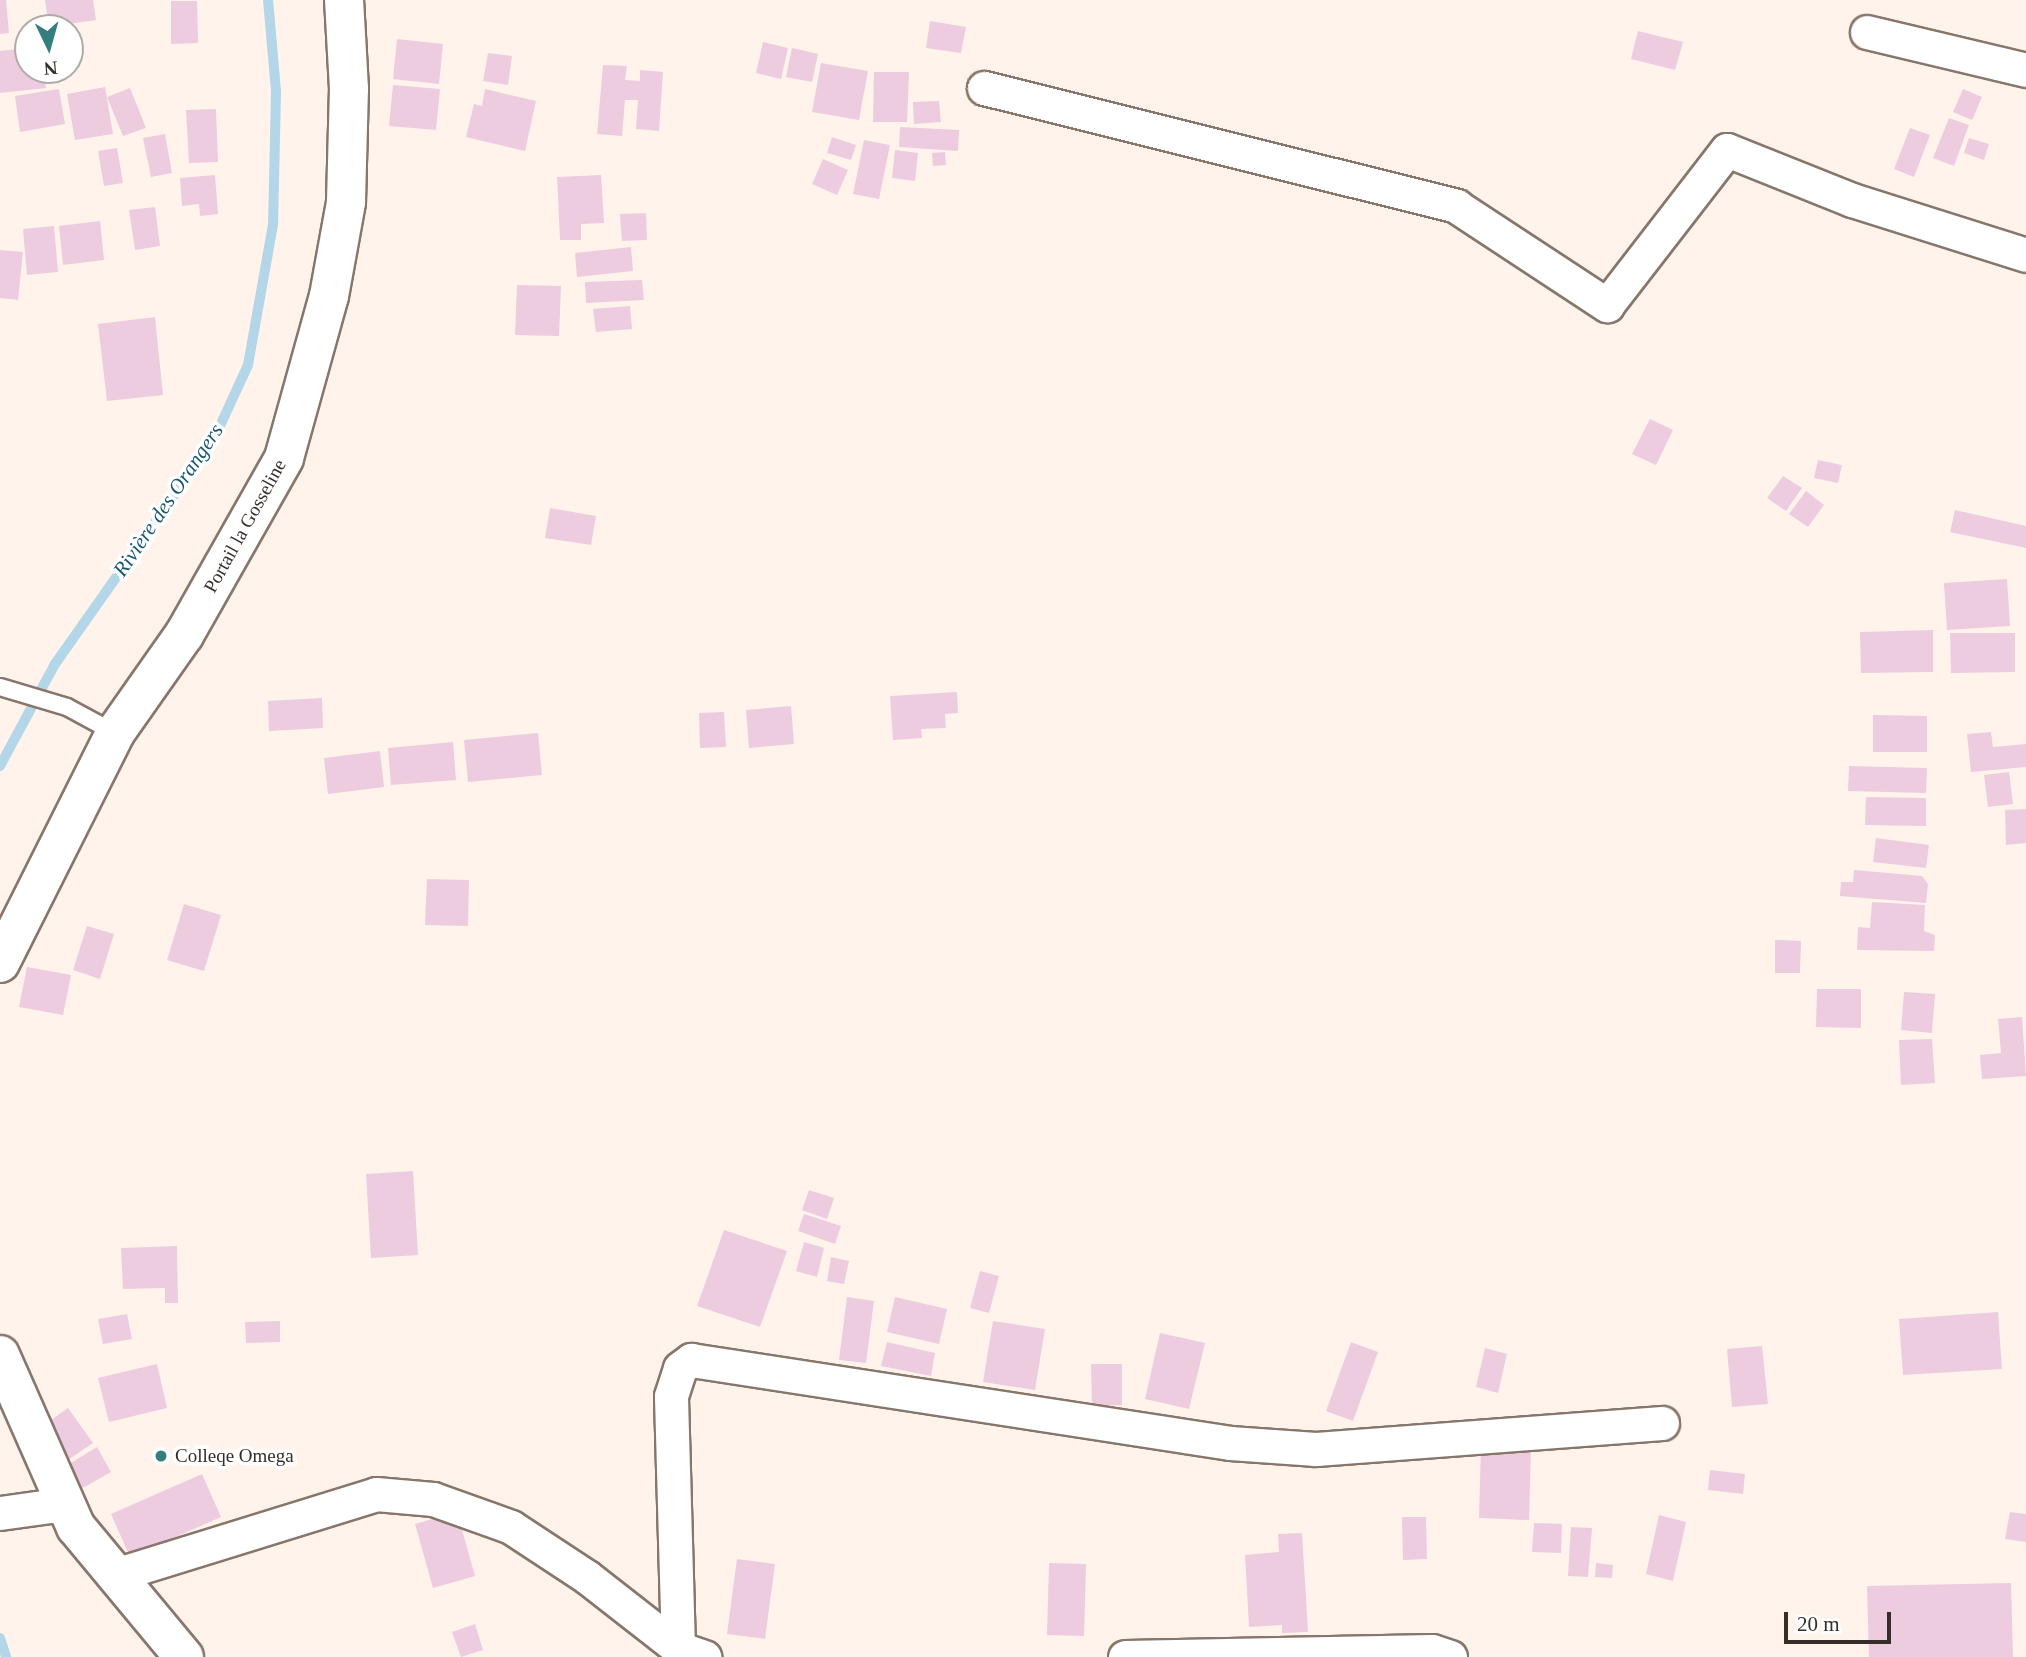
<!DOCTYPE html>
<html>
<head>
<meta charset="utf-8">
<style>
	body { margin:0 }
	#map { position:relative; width:2026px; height:1657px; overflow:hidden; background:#fff3ec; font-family:Georgia,serif }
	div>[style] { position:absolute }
	.stream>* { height:10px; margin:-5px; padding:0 5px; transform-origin:5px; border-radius:5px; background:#b3d6e9 }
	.building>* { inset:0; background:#edcce0 }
	.roads { filter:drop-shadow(2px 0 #87766b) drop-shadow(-2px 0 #87766b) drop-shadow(0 2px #87766b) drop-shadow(0 -2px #87766b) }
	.service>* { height:16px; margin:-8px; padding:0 8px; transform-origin:8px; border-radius:8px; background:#fff }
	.minor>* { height:33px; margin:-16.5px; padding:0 16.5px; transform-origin:16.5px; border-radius:16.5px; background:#fff }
	.tertiary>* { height:38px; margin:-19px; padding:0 19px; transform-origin:19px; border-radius:19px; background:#fff }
	.dots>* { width:19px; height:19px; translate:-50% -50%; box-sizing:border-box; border:4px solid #fff; border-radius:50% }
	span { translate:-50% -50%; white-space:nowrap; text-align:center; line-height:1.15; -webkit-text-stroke:7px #fff; paint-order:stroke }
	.street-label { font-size:19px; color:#352d29 }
	.poi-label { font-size:19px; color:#352d29 }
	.left { translate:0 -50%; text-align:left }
	.water-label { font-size:21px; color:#175671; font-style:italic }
	.north { position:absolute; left:14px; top:14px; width:70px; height:70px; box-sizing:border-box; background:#fff; border:2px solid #aeaba9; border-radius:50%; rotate:175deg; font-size:19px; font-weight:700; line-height:28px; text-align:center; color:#352d29 }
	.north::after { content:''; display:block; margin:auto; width:24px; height:32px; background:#357e7e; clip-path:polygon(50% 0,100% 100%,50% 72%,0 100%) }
	.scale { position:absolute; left:1784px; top:1612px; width:107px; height:32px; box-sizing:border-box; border:4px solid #352d29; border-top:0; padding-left:9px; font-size:21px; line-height:24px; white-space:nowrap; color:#352d29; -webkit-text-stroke:5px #fff; paint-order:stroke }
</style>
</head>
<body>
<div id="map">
	<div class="stream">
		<i style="left:0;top:766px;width:116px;rotate:-61.7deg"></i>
		<i style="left:55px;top:664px;width:276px;rotate:-54.8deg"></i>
		<i style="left:214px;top:439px;width:81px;rotate:-65.3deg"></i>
		<i style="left:248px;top:365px;width:142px;rotate:-79.9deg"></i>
		<i style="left:273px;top:225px;width:134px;rotate:-88.7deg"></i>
		<i style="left:276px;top:91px;width:91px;rotate:-95deg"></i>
		<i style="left:0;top:1638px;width:20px;rotate:72deg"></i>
	</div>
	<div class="building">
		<i style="clip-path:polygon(0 0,6px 0,9px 33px,0 34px)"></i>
		<i style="clip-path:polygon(45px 0,93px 0,96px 20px,49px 27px)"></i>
		<i style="clip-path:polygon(171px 1px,197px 1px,198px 43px,171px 44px)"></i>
		<i style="clip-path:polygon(930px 21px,966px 27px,961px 53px,926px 48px)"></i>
		<i style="clip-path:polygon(1638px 31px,1683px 42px,1675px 70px,1631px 59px)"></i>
		<i style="clip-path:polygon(397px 39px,443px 44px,439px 84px,393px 79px)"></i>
		<i style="clip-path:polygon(763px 42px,788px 48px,781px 79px,756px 73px)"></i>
		<i style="clip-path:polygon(28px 48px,28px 70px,44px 70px,46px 88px,0 93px,0 51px)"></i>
		<i style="clip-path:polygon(792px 48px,818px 54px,812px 82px,786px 77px)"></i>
		<i style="clip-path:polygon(488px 53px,512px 56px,508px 85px,483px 81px)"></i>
		<i style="clip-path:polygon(821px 63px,868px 71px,859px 120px,812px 112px)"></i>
		<i style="clip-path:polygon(603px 65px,627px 66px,625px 80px,640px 81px,640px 70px,663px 72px,659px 131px,636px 129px,638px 100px,625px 100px,622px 136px,597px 134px)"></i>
		<i style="clip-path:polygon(874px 72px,909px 72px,907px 122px,873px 122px)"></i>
		<i style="clip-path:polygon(393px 85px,440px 89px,436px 130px,389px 126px)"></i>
		<i style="clip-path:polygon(105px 87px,113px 134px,75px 140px,67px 94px)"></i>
		<i style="clip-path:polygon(130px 88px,146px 128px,123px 136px,107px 97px)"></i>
		<i style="clip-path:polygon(59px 89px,65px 124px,20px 132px,15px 96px)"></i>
		<i style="clip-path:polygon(485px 89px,536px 101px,525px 151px,466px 137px,474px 104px,482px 106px)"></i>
		<i style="clip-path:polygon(1963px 89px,1982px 97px,1972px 120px,1953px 112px)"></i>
		<i style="clip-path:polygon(939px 101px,941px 122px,914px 124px,913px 102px)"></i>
		<i style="clip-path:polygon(216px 109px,218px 162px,189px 163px,186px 110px)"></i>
		<i style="clip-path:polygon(1949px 118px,1969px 125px,1954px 166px,1933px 158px)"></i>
		<i style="clip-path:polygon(900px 127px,959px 130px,958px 151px,899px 147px)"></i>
		<i style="clip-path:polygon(1910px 128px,1930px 135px,1914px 177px,1894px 169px)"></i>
		<i style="clip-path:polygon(165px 134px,172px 173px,151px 177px,143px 138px)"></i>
		<i style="clip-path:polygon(832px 137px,856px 145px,851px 160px,827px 153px)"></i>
		<i style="clip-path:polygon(1969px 138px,1989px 144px,1984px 160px,1964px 153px)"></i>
		<i style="clip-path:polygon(864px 140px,890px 145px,879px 199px,853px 194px)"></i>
		<i style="clip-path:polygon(117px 148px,123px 183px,104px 186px,98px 151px)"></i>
		<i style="clip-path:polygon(895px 150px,918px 153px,915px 181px,892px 178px)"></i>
		<i style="clip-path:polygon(945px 152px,946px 165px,933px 166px,932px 153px)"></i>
		<i style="clip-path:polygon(823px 159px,848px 170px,837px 195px,812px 184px)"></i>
		<i style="clip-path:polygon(215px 175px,218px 214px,200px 216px,199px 204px,182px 206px,180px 178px)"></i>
		<i style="clip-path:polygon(601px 175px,604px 223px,581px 224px,581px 240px,560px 240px,557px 177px)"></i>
		<i style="clip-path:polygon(155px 207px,160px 246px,135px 250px,129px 210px)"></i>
		<i style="clip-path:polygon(646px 213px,647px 240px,622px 241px,620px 214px)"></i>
		<i style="clip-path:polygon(100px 221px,104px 260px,63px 265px,59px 226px)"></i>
		<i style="clip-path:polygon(54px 226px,58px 272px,27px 275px,23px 229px)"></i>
		<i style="clip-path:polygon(631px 247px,633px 271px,577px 277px,575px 253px)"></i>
		<i style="clip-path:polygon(0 250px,23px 252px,18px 300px,0 298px)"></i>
		<i style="clip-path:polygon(642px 280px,644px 300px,586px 303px,585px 282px)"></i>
		<i style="clip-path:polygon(517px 285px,561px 286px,559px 336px,515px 335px)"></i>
		<i style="clip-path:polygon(630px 306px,632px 329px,596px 332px,593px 309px)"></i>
		<i style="clip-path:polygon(155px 317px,163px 395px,107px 401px,98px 324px)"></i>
		<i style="clip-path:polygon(1650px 419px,1673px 430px,1656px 465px,1632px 454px)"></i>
		<i style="clip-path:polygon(1818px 460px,1842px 465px,1838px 483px,1814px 478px)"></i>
		<i style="clip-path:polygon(1783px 476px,1802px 488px,1786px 511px,1767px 498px)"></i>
		<i style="clip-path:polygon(1806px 491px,1824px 505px,1808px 527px,1789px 514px)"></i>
		<i style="clip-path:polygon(550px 508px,596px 516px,591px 545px,545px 538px)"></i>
		<i style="clip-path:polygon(1955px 510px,2026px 526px,2026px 548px,1950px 532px)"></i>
		<i style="clip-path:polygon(2007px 579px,2010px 626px,1947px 630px,1944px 583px)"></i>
		<i style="clip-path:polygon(1933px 630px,1933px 672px,1861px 673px,1860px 632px)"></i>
		<i style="clip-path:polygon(1950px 633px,2015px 633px,2015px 672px,1951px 673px)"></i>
		<i style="clip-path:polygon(957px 692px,958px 713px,945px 714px,946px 728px,921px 729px,922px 738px,893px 740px,890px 696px)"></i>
		<i style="clip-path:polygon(322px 698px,323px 728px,269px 731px,268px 701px)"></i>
		<i style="clip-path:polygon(791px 706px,794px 744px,749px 748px,746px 710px)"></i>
		<i style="clip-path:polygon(724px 712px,726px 747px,700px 748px,699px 713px)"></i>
		<i style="clip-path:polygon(1873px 715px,1927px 716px,1927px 752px,1873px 752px)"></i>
		<i style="clip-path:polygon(1991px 732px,1993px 747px,2026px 744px,2026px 767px,1971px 772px,1967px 734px)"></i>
		<i style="clip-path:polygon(538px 733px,542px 775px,468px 782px,464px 740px)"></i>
		<i style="clip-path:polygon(453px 742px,456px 780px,391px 785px,388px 748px)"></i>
		<i style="clip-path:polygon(380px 751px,384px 787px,328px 794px,324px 758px)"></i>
		<i style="clip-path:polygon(1849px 766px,1927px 768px,1926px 793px,1848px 791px)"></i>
		<i style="clip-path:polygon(2009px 772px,2013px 804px,1988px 807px,1984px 775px)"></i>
		<i style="clip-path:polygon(1866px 797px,1926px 798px,1926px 826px,1865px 825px)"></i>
		<i style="clip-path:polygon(2026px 809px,2026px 843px,2006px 845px,2005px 810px)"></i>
		<i style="clip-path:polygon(1876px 838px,1929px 845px,1926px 868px,1873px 862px)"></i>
		<i style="clip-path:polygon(1854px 870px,1922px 876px,1928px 884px,1926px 903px,1840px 896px,1841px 882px,1853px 882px)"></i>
		<i style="clip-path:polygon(427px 879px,469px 880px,468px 926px,425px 925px)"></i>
		<i style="clip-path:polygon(1872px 902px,1925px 905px,1924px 931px,1935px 935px,1934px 951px,1857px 950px,1858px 927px,1870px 928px)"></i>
		<i style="clip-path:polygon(184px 904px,221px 915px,204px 971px,167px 960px)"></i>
		<i style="clip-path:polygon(87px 926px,114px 934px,100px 979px,73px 970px)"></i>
		<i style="clip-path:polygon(1775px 940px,1801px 941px,1800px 973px,1775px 973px)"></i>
		<i style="clip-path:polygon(27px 967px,71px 975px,63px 1015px,19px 1007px)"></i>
		<i style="clip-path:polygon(1817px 989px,1861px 989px,1861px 1028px,1816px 1027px)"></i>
		<i style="clip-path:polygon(1904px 992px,1935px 994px,1932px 1033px,1901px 1030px)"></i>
		<i style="clip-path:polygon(2022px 1017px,2026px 1076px,1982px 1079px,1980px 1055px,2001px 1053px,1998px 1019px)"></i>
		<i style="clip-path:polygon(1932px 1039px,1935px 1083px,1901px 1085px,1899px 1040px)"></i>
		<i style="clip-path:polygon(413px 1171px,418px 1255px,371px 1258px,366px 1174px)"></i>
		<i style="clip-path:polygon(809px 1190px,834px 1198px,827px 1219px,802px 1210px)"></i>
		<i style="clip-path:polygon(804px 1214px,841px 1226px,835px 1244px,798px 1231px)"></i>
		<i style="clip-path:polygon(724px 1230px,787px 1251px,760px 1327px,697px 1306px)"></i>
		<i style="clip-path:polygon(804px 1242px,824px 1248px,817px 1277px,796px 1271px)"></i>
		<i style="clip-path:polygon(177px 1246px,178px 1303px,165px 1303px,165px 1288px,123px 1289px,121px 1248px)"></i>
		<i style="clip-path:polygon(831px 1257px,849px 1261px,844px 1284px,827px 1281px)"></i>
		<i style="clip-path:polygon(980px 1271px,999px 1276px,989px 1313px,970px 1308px)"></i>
		<i style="clip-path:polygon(847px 1297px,874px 1301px,866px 1363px,839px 1360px)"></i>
		<i style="clip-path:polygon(895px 1297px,947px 1309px,939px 1344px,887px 1332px)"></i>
		<i style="clip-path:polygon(1998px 1312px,2002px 1369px,1903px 1375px,1899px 1319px)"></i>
		<i style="clip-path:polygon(127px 1314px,132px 1339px,103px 1344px,98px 1319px)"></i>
		<i style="clip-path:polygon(280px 1321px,280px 1342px,246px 1343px,245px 1322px)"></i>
		<i style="clip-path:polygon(993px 1321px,1045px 1329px,1035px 1390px,983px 1382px)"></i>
		<i style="clip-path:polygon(1160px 1333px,1205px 1343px,1189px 1409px,1145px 1399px)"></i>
		<i style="clip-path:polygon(887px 1342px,935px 1353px,931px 1376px,881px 1366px)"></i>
		<i style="clip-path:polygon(1351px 1342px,1378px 1352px,1353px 1421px,1326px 1411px)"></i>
		<i style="clip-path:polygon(1762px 1346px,1768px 1404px,1732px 1407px,1727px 1349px)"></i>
		<i style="clip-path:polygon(1485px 1348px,1507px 1354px,1498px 1393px,1476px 1387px)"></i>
		<i style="clip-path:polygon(157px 1364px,167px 1408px,109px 1422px,98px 1378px)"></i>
		<i style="clip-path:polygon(1091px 1364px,1122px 1364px,1122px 1405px,1092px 1406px)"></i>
		<i style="clip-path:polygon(68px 1408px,93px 1443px,68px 1460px,44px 1425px)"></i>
		<i style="clip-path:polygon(1481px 1445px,1531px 1447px,1529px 1520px,1479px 1518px)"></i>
		<i style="clip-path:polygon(97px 1447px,111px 1472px,83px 1488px,69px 1464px)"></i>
		<i style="clip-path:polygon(1710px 1470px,1745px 1474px,1743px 1494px,1708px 1490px)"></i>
		<i style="clip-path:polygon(202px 1474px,221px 1517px,130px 1557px,111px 1514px)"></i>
		<i style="clip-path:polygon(457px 1512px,475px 1576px,433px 1588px,415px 1524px)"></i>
		<i style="clip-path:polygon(2010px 1512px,2026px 1514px,2026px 1542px,2005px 1539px)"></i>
		<i style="clip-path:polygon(1659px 1515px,1686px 1522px,1673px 1581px,1646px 1574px)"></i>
		<i style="clip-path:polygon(1402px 1517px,1426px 1517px,1427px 1559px,1403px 1560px)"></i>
		<i style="clip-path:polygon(1534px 1523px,1562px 1524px,1561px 1553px,1532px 1552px)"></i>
		<i style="clip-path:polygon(1571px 1527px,1592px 1528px,1588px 1577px,1568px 1576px)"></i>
		<i style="clip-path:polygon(1302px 1533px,1308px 1632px,1282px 1633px,1282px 1625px,1249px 1627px,1245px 1555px,1279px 1552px,1278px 1534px)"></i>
		<i style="clip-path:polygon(737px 1559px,775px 1564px,765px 1639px,727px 1634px)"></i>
		<i style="clip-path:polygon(1049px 1563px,1086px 1564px,1084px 1636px,1047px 1635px)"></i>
		<i style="clip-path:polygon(1596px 1563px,1613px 1565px,1612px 1578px,1595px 1577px)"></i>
		<i style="clip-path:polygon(2011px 1583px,2013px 1657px,1869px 1657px,1867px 1586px)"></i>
		<i style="clip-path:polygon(475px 1624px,483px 1650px,461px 1657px,452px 1632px)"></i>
	</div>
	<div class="roads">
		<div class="service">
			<i style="left:0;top:687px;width:70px;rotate:16.6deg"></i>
			<i style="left:67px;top:707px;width:55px;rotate:28.4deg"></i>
		</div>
		<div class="minor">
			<i style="left:1867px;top:32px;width:163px;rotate:13.4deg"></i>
			<i style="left:984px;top:88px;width:487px;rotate:14deg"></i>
			<i style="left:1456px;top:206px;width:181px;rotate:33.3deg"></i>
			<i style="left:1607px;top:305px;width:196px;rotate:-52.3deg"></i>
			<i style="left:1727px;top:150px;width:135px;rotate:21.8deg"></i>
			<i style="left:1852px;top:200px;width:182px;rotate:17.5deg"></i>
			<i style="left:0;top:1513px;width:66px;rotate:-7.9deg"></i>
			<i style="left:115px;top:1575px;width:273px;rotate:-17.2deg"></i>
			<i style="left:376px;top:1494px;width:57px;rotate:5deg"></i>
			<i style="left:433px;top:1499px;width:83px;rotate:19.7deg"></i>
			<i style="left:511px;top:1527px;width:91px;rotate:33.3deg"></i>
			<i style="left:587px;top:1577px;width:115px;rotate:38deg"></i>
			<i style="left:678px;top:1648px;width:28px;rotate:19deg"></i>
			<i style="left:678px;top:1648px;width:252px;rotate:-91.6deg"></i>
			<i style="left:671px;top:1396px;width:29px;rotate:-72deg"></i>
			<i style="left:680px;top:1368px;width:14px;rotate:-36deg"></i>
			<i style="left:691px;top:1360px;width:545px;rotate:8.75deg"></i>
			<i style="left:1230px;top:1443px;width:86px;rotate:4deg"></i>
			<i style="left:1316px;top:1449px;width:347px;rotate:-4.3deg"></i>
			<i style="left:1125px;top:1657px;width:307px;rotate:-1.1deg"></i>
			<i style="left:1432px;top:1651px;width:19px;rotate:18deg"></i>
		</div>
		<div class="tertiary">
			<i style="left:0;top:963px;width:257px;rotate:-63.4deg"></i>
			<i style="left:115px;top:733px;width:120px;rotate:-54.9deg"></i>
			<i style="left:184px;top:635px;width:203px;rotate:-60.5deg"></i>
			<i style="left:284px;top:458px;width:168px;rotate:-74.5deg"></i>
			<i style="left:329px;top:296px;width:96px;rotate:-79.7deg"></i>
			<i style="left:346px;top:202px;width:113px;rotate:-88.5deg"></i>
			<i style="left:349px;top:89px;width:89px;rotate:-93.2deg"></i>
			<i style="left:0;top:1355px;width:188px;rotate:66.2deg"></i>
			<i style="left:76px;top:1527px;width:169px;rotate:50.3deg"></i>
		</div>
	</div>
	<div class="dots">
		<i style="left:161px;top:1456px;background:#357e7e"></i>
	</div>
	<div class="street-label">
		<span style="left:245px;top:526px;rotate:-61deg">Portail la Gosseline</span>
	</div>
	<div class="poi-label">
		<span class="left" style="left:175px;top:1456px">Colleqe Omega</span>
	</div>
	<div class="water-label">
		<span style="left:168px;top:500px;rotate:-56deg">Rivière des Orangers</span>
	</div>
	<div class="north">N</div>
	<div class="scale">20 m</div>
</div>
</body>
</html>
